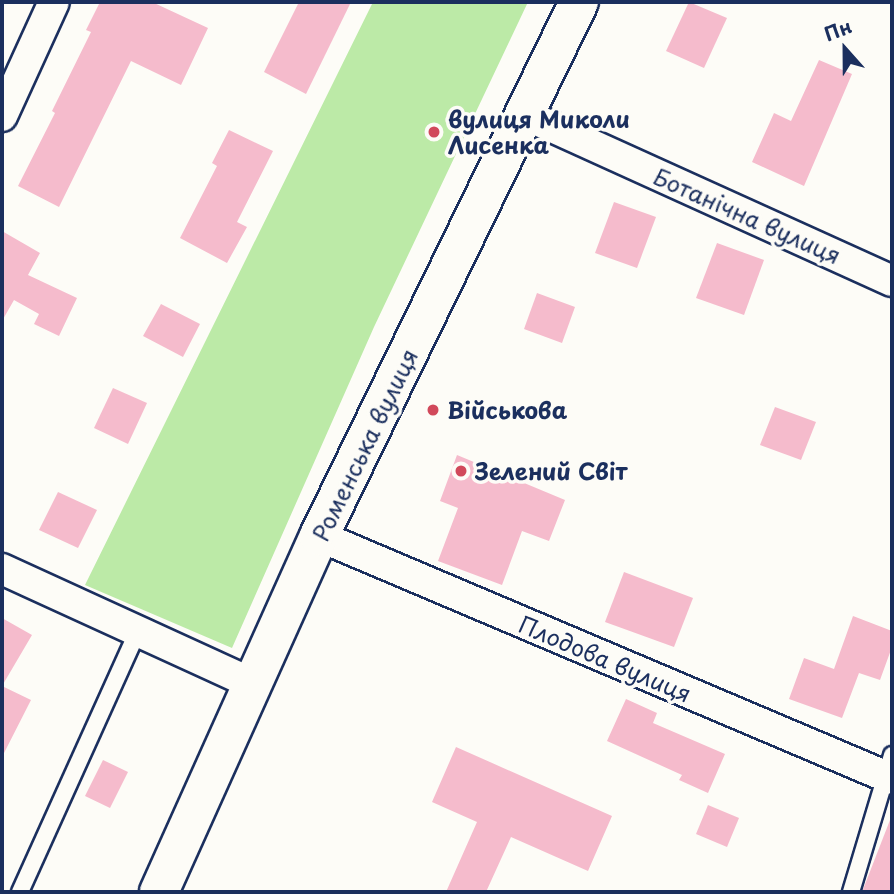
<!DOCTYPE html>
<html>
<head>
<meta charset="utf-8">
<style>
	body { margin:0 }
	#map { position:relative; width:894px; height:894px; overflow:hidden; background:#fdfcf7; font-family:"Playpen Sans",sans-serif }
	div>[style] { position:absolute }
	.green>* { inset:0; background:#bceaa7 }
	.building>* { inset:0; background:#f5bbcc }
	.roads { filter:drop-shadow(2px 0 #1b2f5e) drop-shadow(-2px 0 #1b2f5e) drop-shadow(0 2px #1b2f5e) drop-shadow(0 -2px #1b2f5e) }
	.lane>* { height:16px; margin:-8px; padding:0 8px; transform-origin:8px; border-radius:8px; background:#fdfcf7 }
	.street>* { height:30px; margin:-15px; padding:0 15px; transform-origin:15px; border-radius:15px; background:#fdfcf7 }
	.primary>* { height:38px; margin:-19px; padding:0 19px; transform-origin:19px; border-radius:19px; background:#fdfcf7 }
	.dots>* { width:19px; height:19px; translate:-50% -50%; box-sizing:border-box; border:4px solid #fdfcf7; border-radius:50% }
	span { translate:-50% -50%; white-space:nowrap; text-align:center; line-height:1.15; -webkit-text-stroke:7px #fdfcf7; paint-order:stroke }
	.poi-label { font-size:23px; color:#1b2f5e; font-weight:700 }
	.left { translate:0 -50%; text-align:left }
	.street-label { font-size:23px; color:#1b2f5e }
	.frame { position:absolute; inset:0; border:4px solid #1b2f5e; pointer-events:none }
	.north { position:absolute; left:810px; top:14px; width:70px; height:70px; -webkit-text-stroke:5px #fdfcf7; paint-order:stroke; rotate:339deg; font-size:19px; font-weight:700; line-height:28px; text-align:center; color:#1b2f5e }
	.north::after { content:''; display:block; margin:auto; width:24px; height:32px; background:#1b2f5e; clip-path:polygon(50% 0,100% 100%,50% 72%,0 100%) }
</style>
</head>
<body>
<div id="map">
	<div class="green">
		<i style="clip-path:polygon(373px 2px,528px 2px,374px 327px,232px 648px,85px 585px)"></i>
	</div>
	<div class="building">
		<i style="clip-path:polygon(100px 2px,152px 2px,208px 28px,181px 85px,131px 61px,59px 207px,18px 186px,55px 113px,52px 111px,91px 32px,86px 30px)"></i>
		<i style="clip-path:polygon(299px 2px,351px 2px,306px 94px,264px 72px)"></i>
		<i style="clip-path:polygon(689px 2px,727px 18px,704px 68px,666px 51px)"></i>
		<i style="clip-path:polygon(819px 60px,852px 74px,804px 186px,752px 162px,774px 113px,791px 121px)"></i>
		<i style="clip-path:polygon(229px 130px,273px 151px,237px 222px,247px 227px,227px 263px,180px 238px,217px 166px,212px 163px)"></i>
		<i style="clip-path:polygon(614px 202px,656px 217px,637px 268px,595px 253px)"></i>
		<i style="clip-path:polygon(2px 231px,40px 253px,28px 275px,77px 298px,59px 336px,34px 324px,39px 314px,14px 300px,2px 321px)"></i>
		<i style="clip-path:polygon(717px 243px,764px 260px,744px 315px,696px 298px)"></i>
		<i style="clip-path:polygon(537px 293px,575px 307px,562px 343px,524px 329px)"></i>
		<i style="clip-path:polygon(161px 304px,200px 324px,183px 357px,143px 336px)"></i>
		<i style="clip-path:polygon(113px 388px,147px 403px,128px 444px,94px 428px)"></i>
		<i style="clip-path:polygon(775px 407px,816px 422px,801px 460px,760px 445px)"></i>
		<i style="clip-path:polygon(457px 455px,565px 500px,549px 541px,522px 531px,502px 585px,438px 561px,458px 508px,440px 501px)"></i>
		<i style="clip-path:polygon(58px 492px,97px 510px,78px 548px,39px 530px)"></i>
		<i style="clip-path:polygon(624px 572px,693px 598px,674px 647px,605px 622px)"></i>
		<i style="clip-path:polygon(853px 616px,892px 631px,892px 647px,880px 680px,859px 673px,842px 718px,789px 699px,804px 658px,834px 669px)"></i>
		<i style="clip-path:polygon(2px 618px,32px 635px,2px 686px,31px 700px,2px 757px)"></i>
		<i style="clip-path:polygon(626px 699px,657px 713px,653px 723px,725px 754px,708px 793px,679px 780px,682px 775px,607px 741px)"></i>
		<i style="clip-path:polygon(456px 747px,612px 816px,588px 871px,511px 837px,486px 892px,446px 892px,477px 822px,432px 802px)"></i>
		<i style="clip-path:polygon(103px 760px,128px 772px,110px 808px,85px 796px)"></i>
		<i style="clip-path:polygon(708px 805px,739px 818px,727px 847px,696px 834px)"></i>
		<i style="clip-path:polygon(890px 820px,892px 892px,862px 892px)"></i>
	</div>
	<div class="roads">
		<div class="lane">
			<i style="left:20px;top:892px;width:284px;rotate:-65.7deg"></i>
			<i style="left:851px;top:892px;width:143px;rotate:-73.3deg"></i>
		</div>
		<div class="street">
			<i style="left:526px;top:115px;width:402px;rotate:24.4deg"></i>
			<i style="left:2px;top:116px;width:125px;rotate:-65.5deg"></i>
			<i style="left:319px;top:536px;width:622px;rotate:22.98deg"></i>
			<i style="left:2px;top:569px;width:276px;rotate:24.6deg"></i>
		</div>
		<div class="primary">
			<i style="left:159px;top:892px;width:390px;rotate:-65.8deg"></i>
			<i style="left:319px;top:536px;width:594px;rotate:-64.04deg"></i>
		</div>
	</div>
	<div class="dots">
		<i style="left:434px;top:132px;background:#d1495b"></i>
		<i style="left:433px;top:410px;background:#d1495b"></i>
		<i style="left:461px;top:471px;background:#d1495b"></i>
	</div>
	<div class="poi-label">
		<span class="left" style="left:448px;top:132px">вулиця Миколи<br>Лисенка</span>
		<span class="left" style="left:447px;top:410px">Військова</span>
		<span class="left" style="left:475px;top:471px">Зелений Світ</span>
	</div>
	<div class="street-label">
		<span style="left:747px;top:216px;rotate:24deg">Ботанічна вулиця</span>
		<span style="left:365px;top:445px;rotate:-64deg">Роменська вулиця</span>
		<span style="left:605px;top:659px;rotate:23deg">Плодова вулиця</span>
	</div>
	<div class="frame"></div>
	<div class="north">Пн</div>
</div>
</body>
</html>
